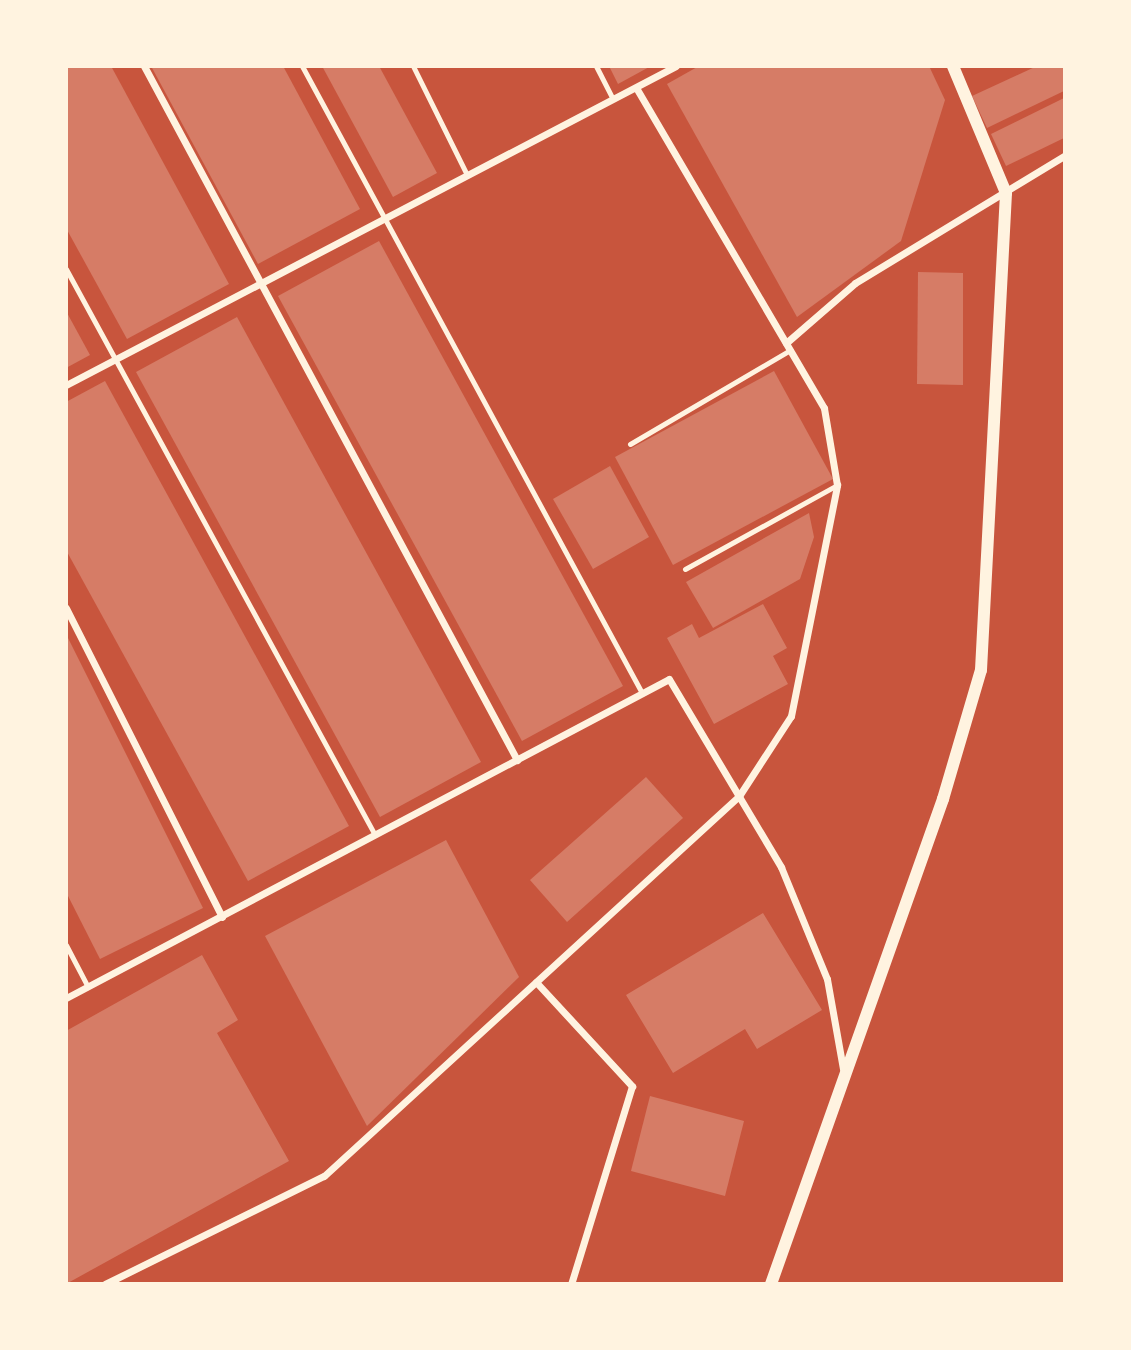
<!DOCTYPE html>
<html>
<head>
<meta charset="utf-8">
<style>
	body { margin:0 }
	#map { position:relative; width:1131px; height:1350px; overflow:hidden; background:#c8553d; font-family:"Source Sans 3",sans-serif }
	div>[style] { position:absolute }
	.building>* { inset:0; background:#d67c66 }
	.service>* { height:5px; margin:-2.5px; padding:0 2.5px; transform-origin:2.5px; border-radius:2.5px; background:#fff3e0 }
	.minor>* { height:7px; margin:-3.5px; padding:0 3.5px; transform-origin:3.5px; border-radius:3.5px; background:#fff3e0 }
	.tertiary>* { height:12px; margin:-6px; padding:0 6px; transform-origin:6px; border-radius:6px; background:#fff3e0 }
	span { translate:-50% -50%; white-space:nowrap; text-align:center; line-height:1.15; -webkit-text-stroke:5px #fff3e0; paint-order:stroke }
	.frame { position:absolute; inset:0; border:68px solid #fff3e0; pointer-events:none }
</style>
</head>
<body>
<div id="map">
	<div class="building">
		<i style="clip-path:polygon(66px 66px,111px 66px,229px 284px,127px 339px,66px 228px)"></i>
		<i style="clip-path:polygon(151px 66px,283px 66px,360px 209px,258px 264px)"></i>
		<i style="clip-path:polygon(322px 66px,379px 66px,437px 173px,393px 197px)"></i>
		<i style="clip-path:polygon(609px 66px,651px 66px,618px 84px)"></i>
		<i style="clip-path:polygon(699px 66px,929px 66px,945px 100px,901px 241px,797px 317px,667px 84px)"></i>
		<i style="clip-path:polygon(1037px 66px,1064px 66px,1064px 91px,987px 128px,972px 96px)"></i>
		<i style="clip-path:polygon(1064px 98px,1064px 138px,1006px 166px,991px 134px)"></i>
		<i style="clip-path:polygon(379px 241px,623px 686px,522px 741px,278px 296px)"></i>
		<i style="clip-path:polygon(918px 272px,963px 273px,963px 385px,917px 384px)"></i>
		<i style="clip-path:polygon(66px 311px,90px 355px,66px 368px)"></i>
		<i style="clip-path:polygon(237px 317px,481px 762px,380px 817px,136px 372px)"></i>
		<i style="clip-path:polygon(774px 371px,833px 479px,673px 565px,615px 457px)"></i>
		<i style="clip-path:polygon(105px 381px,349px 826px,248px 881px,66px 550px,66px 402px)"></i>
		<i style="clip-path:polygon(610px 466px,649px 537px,593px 569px,553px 499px)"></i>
		<i style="clip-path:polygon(809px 513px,814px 537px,800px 579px,713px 628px,686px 582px)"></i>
		<i style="clip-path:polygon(763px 604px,787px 648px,773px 656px,788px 684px,714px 724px,667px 638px,692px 624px,699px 638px)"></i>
		<i style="clip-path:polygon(66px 634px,203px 908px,100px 959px,66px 892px)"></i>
		<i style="clip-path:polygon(646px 777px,683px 818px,567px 922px,530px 880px)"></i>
		<i style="clip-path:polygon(446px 840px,519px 977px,367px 1126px,265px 936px)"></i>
		<i style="clip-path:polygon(763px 913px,822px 1010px,757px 1049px,745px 1029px,673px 1073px,626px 995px)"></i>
		<i style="clip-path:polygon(202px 955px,238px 1020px,217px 1033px,289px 1161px,66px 1284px,66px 1031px)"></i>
		<i style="clip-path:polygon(650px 1096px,744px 1121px,725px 1196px,631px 1171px)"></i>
	</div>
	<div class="service">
		<i style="left:302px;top:66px;width:713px;rotate:61.53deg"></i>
		<i style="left:413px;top:66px;width:122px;rotate:63.6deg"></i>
		<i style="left:596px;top:66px;width:37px;rotate:63deg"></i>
		<i style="left:66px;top:269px;width:645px;rotate:61.37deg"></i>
		<i style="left:630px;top:444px;width:186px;rotate:-30.4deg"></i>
		<i style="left:685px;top:569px;width:174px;rotate:-28.9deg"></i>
		<i style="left:66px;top:945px;width:47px;rotate:62.4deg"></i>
	</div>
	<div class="minor">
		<i style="left:144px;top:66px;width:788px;rotate:61.74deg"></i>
		<i style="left:786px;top:343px;width:91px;rotate:-41deg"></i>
		<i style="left:855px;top:283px;width:245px;rotate:-31.3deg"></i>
		<i style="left:66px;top:385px;width:688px;rotate:-27.61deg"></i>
		<i style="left:66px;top:608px;width:346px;rotate:63.2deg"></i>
		<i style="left:536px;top:982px;width:142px;rotate:47.3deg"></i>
		<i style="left:632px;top:1086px;width:207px;rotate:107.1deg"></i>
		<i style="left:66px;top:998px;width:682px;rotate:-27.88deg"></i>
		<i style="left:669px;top:679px;width:219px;rotate:59.2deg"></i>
		<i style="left:781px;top:867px;width:121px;rotate:67.7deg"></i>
		<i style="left:827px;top:979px;width:91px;rotate:79.9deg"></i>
		<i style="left:105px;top:1284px;width:244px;rotate:-26.3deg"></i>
		<i style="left:324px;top:1176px;width:563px;rotate:-42.48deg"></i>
		<i style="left:739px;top:796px;width:95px;rotate:-57deg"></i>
		<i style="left:791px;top:716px;width:236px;rotate:-78.7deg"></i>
		<i style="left:837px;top:485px;width:78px;rotate:-99.6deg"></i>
		<i style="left:824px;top:408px;width:371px;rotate:-120.4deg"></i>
	</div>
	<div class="tertiary">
		<i style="left:771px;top:1284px;width:515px;rotate:-70.47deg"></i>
		<i style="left:943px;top:799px;width:134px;rotate:-73.6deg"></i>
		<i style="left:981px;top:670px;width:478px;rotate:-87deg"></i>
		<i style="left:1006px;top:193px;width:138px;rotate:-112.7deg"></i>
	</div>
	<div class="frame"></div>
</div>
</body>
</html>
